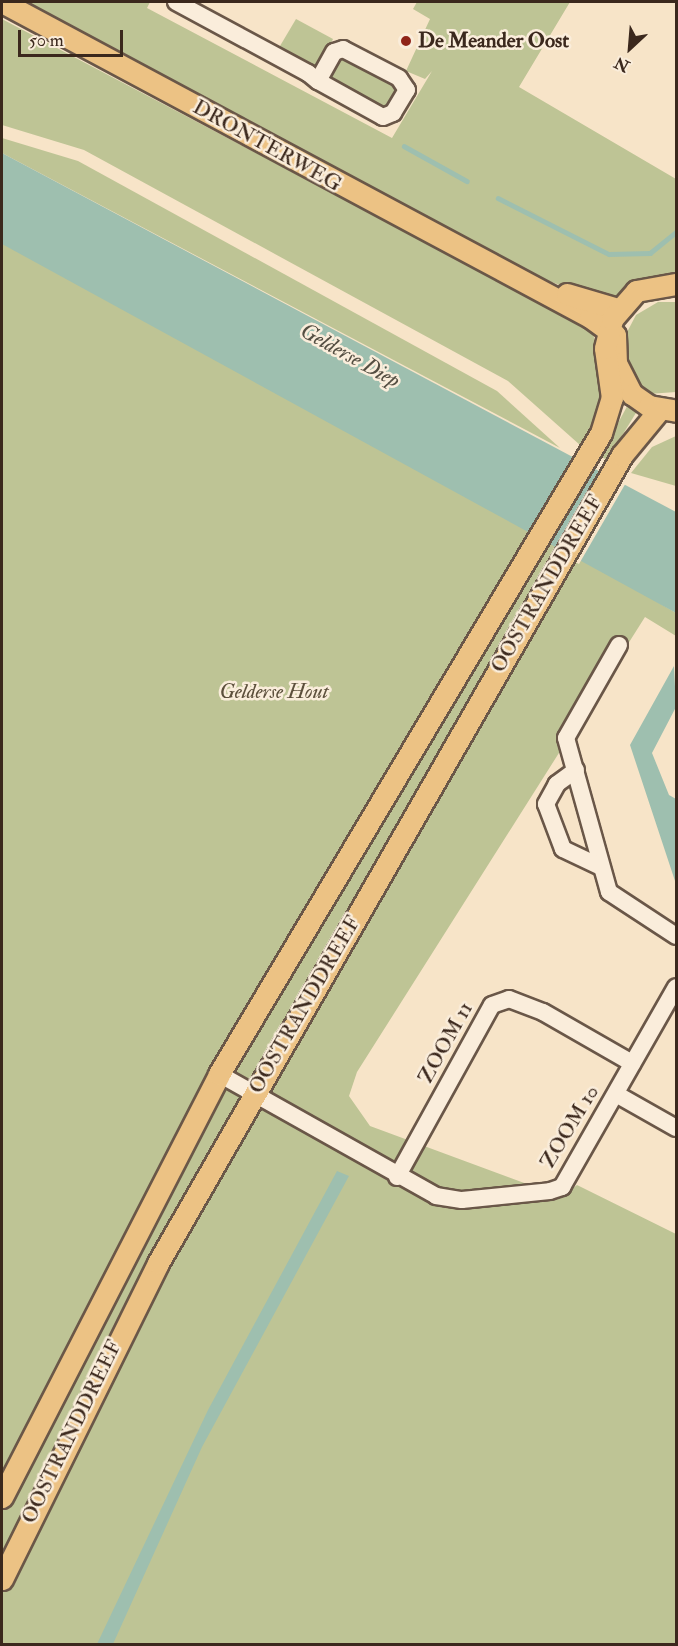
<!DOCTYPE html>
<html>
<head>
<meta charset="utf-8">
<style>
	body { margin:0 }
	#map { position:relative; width:678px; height:1646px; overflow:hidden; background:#f7e4c8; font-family:"IM FELL Double Pica",serif }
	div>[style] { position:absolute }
	.green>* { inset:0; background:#bec495 }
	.water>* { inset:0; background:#9ebfaf }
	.pier>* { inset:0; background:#f7e4c8 }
	.stream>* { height:4.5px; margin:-2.25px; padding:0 2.25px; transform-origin:2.25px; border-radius:2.25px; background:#9ebfaf }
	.roads { filter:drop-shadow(2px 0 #6a5748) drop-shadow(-2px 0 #6a5748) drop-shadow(0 2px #6a5748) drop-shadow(0 -2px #6a5748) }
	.minor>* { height:16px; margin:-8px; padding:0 8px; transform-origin:8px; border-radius:8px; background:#faeddb }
	.major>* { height:21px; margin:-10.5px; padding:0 10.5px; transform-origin:10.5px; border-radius:10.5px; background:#ecc284 }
	.dots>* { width:16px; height:16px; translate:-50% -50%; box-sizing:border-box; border:3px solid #faeddb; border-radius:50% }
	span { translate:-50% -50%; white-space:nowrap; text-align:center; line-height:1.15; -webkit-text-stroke:5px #faeddb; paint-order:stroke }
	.poi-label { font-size:21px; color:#3b281d; font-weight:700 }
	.left { translate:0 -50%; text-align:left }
	.street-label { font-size:21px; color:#3b281d }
	.park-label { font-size:21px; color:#5c4f3b; font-style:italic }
	.water-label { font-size:22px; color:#544e42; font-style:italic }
	.frame { position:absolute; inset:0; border:3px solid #3b281d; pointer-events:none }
	.north { position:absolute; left:600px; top:18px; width:60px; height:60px; -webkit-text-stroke:4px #faeddb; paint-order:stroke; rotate:206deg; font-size:16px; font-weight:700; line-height:24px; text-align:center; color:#3b281d }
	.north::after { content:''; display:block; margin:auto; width:21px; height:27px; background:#3b281d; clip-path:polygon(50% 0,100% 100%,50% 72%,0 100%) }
	.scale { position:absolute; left:18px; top:30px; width:105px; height:27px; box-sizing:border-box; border:3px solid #3b281d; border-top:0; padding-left:8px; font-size:18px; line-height:21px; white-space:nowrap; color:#3b281d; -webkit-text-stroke:4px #faeddb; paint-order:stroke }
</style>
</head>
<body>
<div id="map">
	<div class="green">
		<i style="clip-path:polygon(18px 2px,150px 2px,147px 8px,392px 138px,432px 71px,425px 79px,406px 71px,430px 19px,413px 9px,417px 2px,570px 2px,519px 87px,676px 179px,676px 276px,613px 298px,589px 296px,517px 269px)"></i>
		<i style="clip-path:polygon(2px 19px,592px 330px,606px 381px,592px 431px,580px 445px,508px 381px,84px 150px,2px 125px)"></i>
		<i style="clip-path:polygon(296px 19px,333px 39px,317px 70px,277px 51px)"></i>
		<i style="clip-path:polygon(339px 54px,399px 87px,388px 109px,330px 81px)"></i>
		<i style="clip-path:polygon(2px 138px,78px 161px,497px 391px,560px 448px,2px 153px)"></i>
		<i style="clip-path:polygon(2px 216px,676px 613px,676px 636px,645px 617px,357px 1072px,349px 1096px,370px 1126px,562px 1197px,577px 1185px,676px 1234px,676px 1644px,2px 1644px)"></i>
		<i style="clip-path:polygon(658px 302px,676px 302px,676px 392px,648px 394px,627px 370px,625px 336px,636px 315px)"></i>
		<i style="clip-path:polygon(630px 401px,639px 408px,607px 460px,600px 456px)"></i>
		<i style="clip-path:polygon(676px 436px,676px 486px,631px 473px,652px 447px)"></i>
	</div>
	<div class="water">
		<i style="clip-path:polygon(2px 153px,676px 512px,676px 613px,2px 244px)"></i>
		<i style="clip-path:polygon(674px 666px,676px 707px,652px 753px,669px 795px,676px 799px,676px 884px,630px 745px)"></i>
		<i style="clip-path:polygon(337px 1171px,349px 1176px,202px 1447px,113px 1644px,97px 1644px,208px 1410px)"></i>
	</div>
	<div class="pier">
		<i style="clip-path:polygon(603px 468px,627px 481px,579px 564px,555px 551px)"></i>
	</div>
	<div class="stream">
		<i style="left:404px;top:146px;width:72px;rotate:29.1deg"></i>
		<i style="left:498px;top:198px;width:124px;rotate:26.8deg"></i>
		<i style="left:609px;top:254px;width:41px;rotate:-1.4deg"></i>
		<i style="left:650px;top:253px;width:33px;rotate:-39deg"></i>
	</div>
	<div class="roads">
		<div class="minor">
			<i style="left:176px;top:2px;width:150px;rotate:28.3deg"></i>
			<i style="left:308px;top:73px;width:13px;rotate:39deg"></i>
			<i style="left:318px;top:81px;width:74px;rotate:29deg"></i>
			<i style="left:383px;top:117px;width:11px;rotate:-22deg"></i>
			<i style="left:393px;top:113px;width:27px;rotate:-59deg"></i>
			<i style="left:407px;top:90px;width:14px;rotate:-124deg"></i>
			<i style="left:399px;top:78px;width:63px;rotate:-152.6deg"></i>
			<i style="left:343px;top:49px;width:9px;rotate:162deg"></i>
			<i style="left:334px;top:52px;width:33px;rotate:119deg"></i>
			<i style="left:619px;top:645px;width:107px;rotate:119.7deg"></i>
			<i style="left:566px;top:738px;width:160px;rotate:74.4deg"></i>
			<i style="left:609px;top:892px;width:80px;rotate:33.3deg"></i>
			<i style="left:576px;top:770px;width:24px;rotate:144deg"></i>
			<i style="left:557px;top:784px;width:23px;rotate:119deg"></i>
			<i style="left:546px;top:804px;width:48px;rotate:69.3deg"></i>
			<i style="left:563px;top:849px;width:42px;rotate:25.3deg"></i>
			<i style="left:219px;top:1074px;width:249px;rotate:29.3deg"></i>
			<i style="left:436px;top:1196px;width:26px;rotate:9deg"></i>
			<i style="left:462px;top:1200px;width:88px;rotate:-5.8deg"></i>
			<i style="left:550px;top:1191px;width:13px;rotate:-18deg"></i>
			<i style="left:562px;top:1187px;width:230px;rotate:-60.3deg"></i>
			<i style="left:616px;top:1094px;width:69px;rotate:29.5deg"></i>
			<i style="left:397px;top:1177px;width:196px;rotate:-61.1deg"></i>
			<i style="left:492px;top:1005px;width:18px;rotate:-19deg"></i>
			<i style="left:509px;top:999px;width:36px;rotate:21deg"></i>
			<i style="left:543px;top:1012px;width:103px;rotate:29.8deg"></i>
		</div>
		<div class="major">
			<i style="left:2px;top:2px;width:667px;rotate:28.18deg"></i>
			<i style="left:590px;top:317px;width:31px;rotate:36deg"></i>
			<i style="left:615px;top:335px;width:28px;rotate:88deg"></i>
			<i style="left:616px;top:363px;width:35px;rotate:63deg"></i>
			<i style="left:632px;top:394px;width:21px;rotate:35deg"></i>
			<i style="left:649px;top:406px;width:27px;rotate:10deg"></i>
			<i style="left:567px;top:294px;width:53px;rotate:16.4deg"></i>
			<i style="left:2px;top:1497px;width:475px;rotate:-62.8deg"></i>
			<i style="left:219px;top:1074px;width:746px;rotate:-59.21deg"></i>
			<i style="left:601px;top:433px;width:37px;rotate:-73deg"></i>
			<i style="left:612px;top:398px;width:50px;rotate:-98deg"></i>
			<i style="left:605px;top:348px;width:30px;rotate:-76deg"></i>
			<i style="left:612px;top:319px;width:37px;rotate:-49deg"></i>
			<i style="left:636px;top:291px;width:41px;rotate:-9.9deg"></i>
			<i style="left:2px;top:1579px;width:352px;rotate:-63.7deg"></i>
			<i style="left:158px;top:1263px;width:932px;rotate:-60.13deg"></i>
			<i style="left:622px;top:455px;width:60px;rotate:-50.4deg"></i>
		</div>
	</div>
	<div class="dots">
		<i style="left:406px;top:41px;background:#8f2418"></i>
	</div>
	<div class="poi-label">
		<span class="left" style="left:418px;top:41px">De Meander Oost</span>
	</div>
	<div class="street-label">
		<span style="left:267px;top:146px;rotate:29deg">DRONTERWEG</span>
		<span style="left:547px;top:584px;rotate:-60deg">OOSTRANDDREEF</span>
		<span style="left:305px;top:1005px;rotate:-60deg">OOSTRANDDREEF</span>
		<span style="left:446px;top:1043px;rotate:-61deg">ZOOM 11</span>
		<span style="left:570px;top:1127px;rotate:-59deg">ZOOM 10</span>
		<span style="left:72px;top:1432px;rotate:-64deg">OOSTRANDDREEF</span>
	</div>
	<div class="park-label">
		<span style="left:274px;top:692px">Gelderse Hout</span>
	</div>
	<div class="water-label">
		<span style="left:350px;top:356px;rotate:29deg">Gelderse Diep</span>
	</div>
	<div class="frame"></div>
	<div class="north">N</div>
	<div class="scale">50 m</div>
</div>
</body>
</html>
